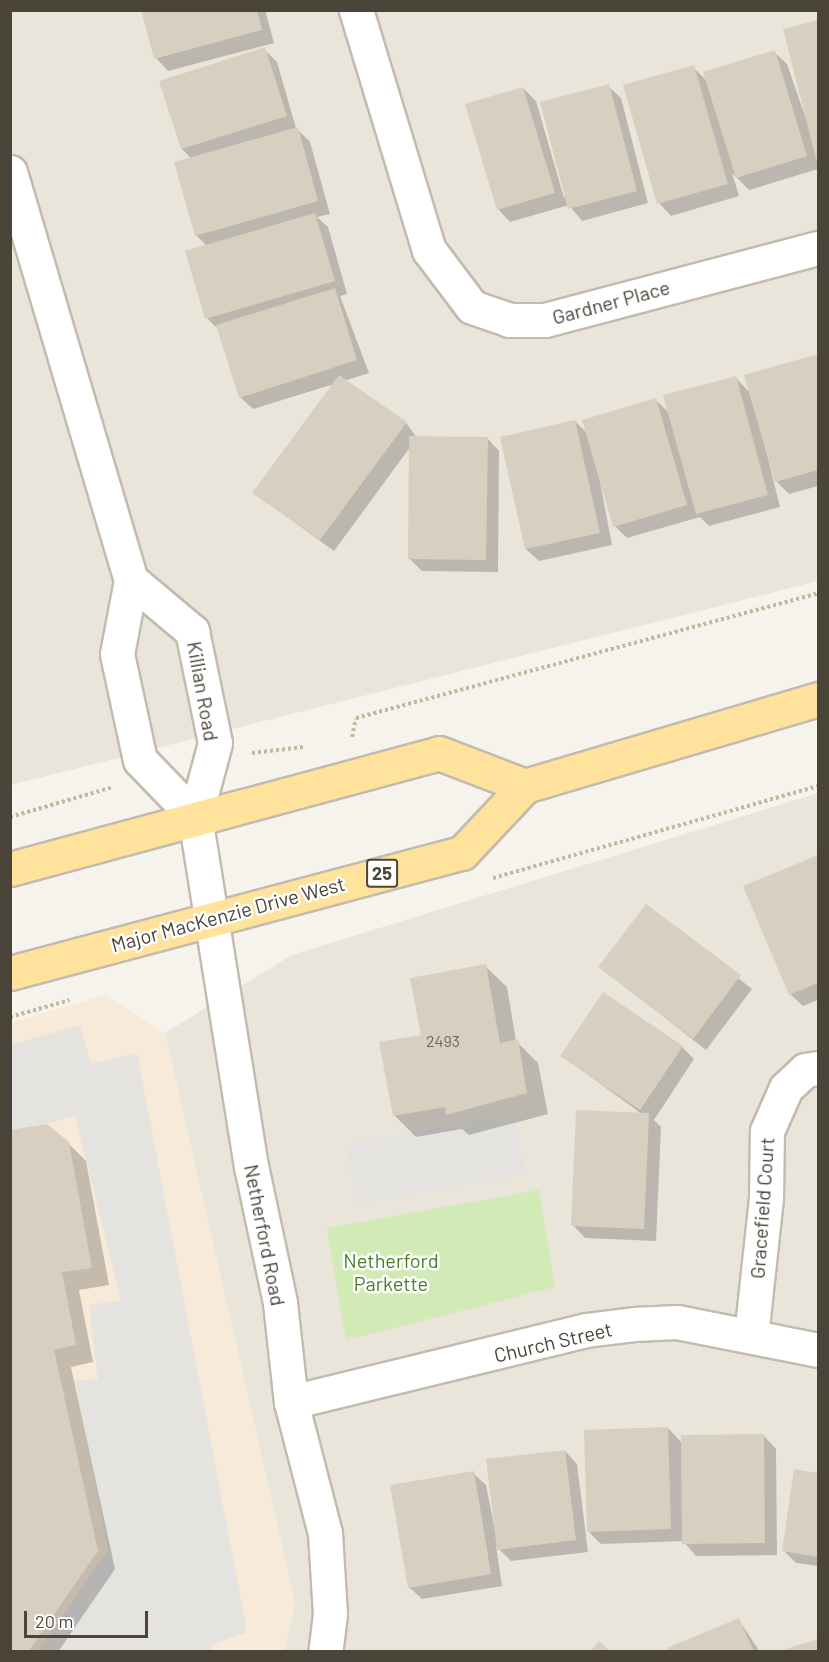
<!DOCTYPE html>
<html>
<head>
<meta charset="utf-8">
<style>
	body { margin:0 }
	#map { position:relative; width:829px; height:1662px; overflow:hidden; background:#f6f3ec; font-family:Barlow,sans-serif }
	div>[style] { position:absolute }
	.residential>* { inset:0; background:#eae5da }
	.commercial>* { inset:0; background:#f7ead8 }
	.green>* { inset:0; background:#d2eab5 }
	.parking>* { inset:0; background:#e5e3e0 }
	.shadow>* { inset:0; background:#0003 }
	.building>* { inset:0; background:#d8cfc1 }
	.path>* { height:4px; margin-top:-2px; transform-origin:0; background:repeating-linear-gradient(90deg,#c4b79f 0 3px,transparent 0 6px) }
	.roads { filter:drop-shadow(2px 0 #c2bbae) drop-shadow(-2px 0 #c2bbae) drop-shadow(0 2px #c2bbae) drop-shadow(0 -2px #c2bbae) }
	.minor>* { height:33px; margin:-16.5px; padding:0 16.5px; transform-origin:16.5px; border-radius:16.5px; background:#fff }
	.major>* { height:33px; margin:-16.5px; padding:0 16.5px; transform-origin:16.5px; border-radius:16.5px; background:#ffe39c }
	span { translate:-50% -50%; white-space:nowrap; text-align:center; line-height:1.15; -webkit-text-stroke:5px #fff; paint-order:stroke }
	.number-label { font-size:16px; color:#6e675b }
	.number-label span { -webkit-text-stroke-width:0 }
	.shield-label span { padding:2px 4px; background:#fff; border:2px solid; border-radius:4px; -webkit-text-stroke-width:0 }
	.shield-label { font-size:18px; color:#4b4439; font-weight:700 }
	.street-label { font-size:20px; color:#4b4439 }
	.park-label { font-size:20px; color:#4a7f2a }
	.frame { position:absolute; inset:0; border:12px solid #4b4439; pointer-events:none }
	.scale { position:absolute; left:24px; top:1611px; width:124px; height:27px; box-sizing:border-box; border:3px solid #4b4439; border-top:0; padding-left:8px; font-size:18px; line-height:21px; white-space:nowrap; color:#4b4439; -webkit-text-stroke:4px #fff; paint-order:stroke }
</style>
</head>
<body>
<div id="map">
	<div class="residential">
		<i style="clip-path:polygon(11px 11px,818px 11px,818px 581px,11px 785px)"></i>
		<i style="clip-path:polygon(818px 793px,818px 1651px,284px 1651px,295px 1603px,165px 1033px,292px 955px)"></i>
	</div>
	<div class="commercial">
		<i style="clip-path:polygon(105px 995px,165px 1033px,295px 1603px,284px 1651px,11px 1652px,11px 1023px)"></i>
	</div>
	<div class="green">
		<i style="clip-path:polygon(539px 1190px,555px 1287px,346px 1340px,327px 1228px)"></i>
	</div>
	<div class="parking">
		<i style="clip-path:polygon(80px 1025px,91px 1064px,137px 1053px,247px 1632px,212px 1645px,214px 1651px,38px 1651px,108px 1550px,75px 1381px,98px 1379px,89px 1305px,121px 1300px,75px 1116px,11px 1133px,11px 1045px)"></i>
		<i style="clip-path:polygon(515px 1114px,525px 1174px,356px 1204px,346px 1144px)"></i>
	</div>
	<div class="shadow">
		<i style="clip-path:polygon(143px 10px,265px 10px,274px 43px,168px 71px,156px 58px)"></i>
		<i style="clip-path:polygon(818px 21px,818px 169px,749px 190px,732px 173px,739px 196px,671px 216px,659px 203px,693px 67px,707px 81px,774px 52px,787px 64px,814px 142px,785px 30px)"></i>
		<i style="clip-path:polygon(264px 49px,277px 62px,296px 128px,310px 142px,330px 214px,317px 217px,328px 227px,347px 294px,340px 296px,369px 373px,344px 381px,406px 423px,417px 438px,487px 438px,499px 451px,498px 572px,422px 571px,409px 558px,411px 446px,334px 551px,254px 493px,334px 384px,253px 409px,240px 397px,220px 331px,207px 318px,207px 246px,196px 235px,192px 159px,182px 149px,161px 82px)"></i>
		<i style="clip-path:polygon(608px 86px,621px 98px,648px 203px,582px 221px,569px 205px,510px 222px,498px 209px,523px 88px,536px 101px,564px 198px)"></i>
		<i style="clip-path:polygon(818px 355px,818px 486px,789px 494px,777px 482px,757px 414px,780px 507px,709px 526px,700px 517px,627px 538px,615px 526px,597px 466px,612px 545px,539px 561px,526px 549px,575px 421px,588px 434px,655px 399px,670px 414px,735px 377px,751px 394px,746px 376px)"></i>
		<i style="clip-path:polygon(818px 857px,818px 1000px,803px 1006px,790px 994px,745px 887px)"></i>
		<i style="clip-path:polygon(646px 906px,752px 989px,706px 1050px,600px 967px)"></i>
		<i style="clip-path:polygon(485px 966px,507px 987px,516px 1041px,538px 1063px,548px 1114px,469px 1135px,462px 1129px,416px 1137px,394px 1115px,422px 1036px)"></i>
		<i style="clip-path:polygon(682px 1047px,694px 1059px,654px 1120px,661px 1127px,656px 1241px,585px 1238px,573px 1225px,642px 1114px,562px 1056px)"></i>
		<i style="clip-path:polygon(68px 1143px,86px 1161px,109px 1285px,79px 1290px,93px 1362px,71px 1367px,115px 1569px,58px 1652px,10px 1652px)"></i>
		<i style="clip-path:polygon(668px 1428px,682px 1443px,764px 1436px,776px 1449px,777px 1555px,696px 1556px,683px 1541px,601px 1544px,588px 1531px)"></i>
		<i style="clip-path:polygon(565px 1451px,577px 1464px,588px 1552px,511px 1561px,496px 1546px,502px 1586px,422px 1599px,409px 1587px,473px 1473px,486px 1485px,497px 1540px)"></i>
		<i style="clip-path:polygon(795px 1471px,818px 1474px,818px 1566px,796px 1563px,783px 1550px)"></i>
		<i style="clip-path:polygon(739px 1620px,760px 1652px,670px 1652px)"></i>
	</div>
	<div class="building">
		<i style="clip-path:polygon(141px 10px,257px 10px,262px 30px,154px 59px)"></i>
		<i style="clip-path:polygon(818px 20px,818px 159px,816px 159px,783px 29px)"></i>
		<i style="clip-path:polygon(265px 47px,287px 116px,181px 149px,159px 81px)"></i>
		<i style="clip-path:polygon(775px 50px,807px 156px,736px 178px,703px 72px)"></i>
		<i style="clip-path:polygon(694px 65px,728px 184px,657px 204px,623px 85px)"></i>
		<i style="clip-path:polygon(609px 84px,637px 191px,568px 209px,540px 102px)"></i>
		<i style="clip-path:polygon(523px 87px,555px 193px,497px 210px,465px 104px)"></i>
		<i style="clip-path:polygon(298px 127px,318px 201px,195px 236px,174px 162px)"></i>
		<i style="clip-path:polygon(315px 213px,335px 281px,205px 319px,185px 251px)"></i>
		<i style="clip-path:polygon(335px 288px,357px 360px,239px 398px,216px 325px)"></i>
		<i style="clip-path:polygon(818px 354px,818px 470px,775px 482px,744px 375px)"></i>
		<i style="clip-path:polygon(339px 375px,407px 422px,320px 540px,252px 493px)"></i>
		<i style="clip-path:polygon(736px 376px,768px 495px,696px 514px,663px 395px)"></i>
		<i style="clip-path:polygon(656px 398px,687px 505px,613px 527px,582px 420px)"></i>
		<i style="clip-path:polygon(575px 420px,600px 533px,525px 549px,500px 437px)"></i>
		<i style="clip-path:polygon(409px 436px,488px 437px,486px 560px,408px 559px)"></i>
		<i style="clip-path:polygon(818px 855px,818px 983px,789px 995px,743px 886px)"></i>
		<i style="clip-path:polygon(646px 904px,741px 975px,693px 1039px,598px 967px)"></i>
		<i style="clip-path:polygon(486px 964px,500px 1043px,518px 1039px,527px 1093px,446px 1115px,445px 1107px,393px 1116px,379px 1042px,421px 1035px,410px 978px)"></i>
		<i style="clip-path:polygon(603px 992px,683px 1046px,640px 1110px,560px 1056px)"></i>
		<i style="clip-path:polygon(576px 1110px,649px 1113px,644px 1229px,571px 1226px)"></i>
		<i style="clip-path:polygon(47px 1124px,69px 1142px,92px 1268px,62px 1272px,76px 1345px,54px 1350px,98px 1551px,28px 1652px,10px 1652px,10px 1130px)"></i>
		<i style="clip-path:polygon(668px 1427px,671px 1529px,587px 1532px,584px 1430px)"></i>
		<i style="clip-path:polygon(764px 1434px,765px 1543px,682px 1544px,681px 1435px)"></i>
		<i style="clip-path:polygon(565px 1450px,576px 1540px,497px 1550px,486px 1459px)"></i>
		<i style="clip-path:polygon(794px 1469px,818px 1473px,818px 1557px,782px 1551px)"></i>
		<i style="clip-path:polygon(474px 1471px,491px 1574px,408px 1588px,390px 1485px)"></i>
		<i style="clip-path:polygon(739px 1618px,754px 1652px,669px 1652px,667px 1648px)"></i>
		<i style="clip-path:polygon(818px 1639px,818px 1652px,779px 1652px,779px 1651px)"></i>
		<i style="clip-path:polygon(599px 1641px,611px 1652px,589px 1652px)"></i>
	</div>
	<div class="path">
		<i style="left:352px;top:737px;width:19px;rotate:-78deg"></i>
		<i style="left:356px;top:718px;width:479px;rotate:-15.1deg"></i>
		<i style="left:252px;top:753px;width:52px;rotate:-6.6deg"></i>
		<i style="left:10px;top:817px;width:107px;rotate:-16.2deg"></i>
		<i style="left:493px;top:878px;width:338px;rotate:-15.8deg"></i>
		<i style="left:10px;top:1017px;width:62px;rotate:-15.8deg"></i>
	</div>
	<div class="roads">
		<div class="minor">
			<i style="left:356px;top:10px;width:251px;rotate:73.1deg"></i>
			<i style="left:429px;top:250px;width:71px;rotate:53deg"></i>
			<i style="left:472px;top:307px;width:39px;rotate:19deg"></i>
			<i style="left:509px;top:320px;width:36px"></i>
			<i style="left:545px;top:320px;width:282px;rotate:-14.8deg"></i>
			<i style="left:10px;top:172px;width:426px;rotate:73.5deg"></i>
			<i style="left:131px;top:580px;width:75px;rotate:100.7deg"></i>
			<i style="left:117px;top:654px;width:108px;rotate:77.8deg"></i>
			<i style="left:140px;top:760px;width:79px;rotate:46deg"></i>
			<i style="left:131px;top:580px;width:80px;rotate:39.9deg"></i>
			<i style="left:192px;top:631px;width:114px;rotate:78.4deg"></i>
			<i style="left:215px;top:743px;width:77px;rotate:105.1deg"></i>
			<i style="left:195px;top:817px;width:353px;rotate:80.9deg"></i>
			<i style="left:251px;top:1166px;width:140px;rotate:78deg"></i>
			<i style="left:280px;top:1303px;width:100px;rotate:83.7deg"></i>
			<i style="left:291px;top:1402px;width:135px;rotate:75.5deg"></i>
			<i style="left:325px;top:1533px;width:81px;rotate:86.5deg"></i>
			<i style="left:330px;top:1614px;width:38px;rotate:97deg"></i>
			<i style="left:751px;top:1336px;width:138px;rotate:-83.8deg"></i>
			<i style="left:766px;top:1199px;width:68px;rotate:-89.2deg"></i>
			<i style="left:767px;top:1131px;width:47px;rotate:-66.2deg"></i>
			<i style="left:786px;top:1088px;width:26px;rotate:-43deg"></i>
			<i style="left:805px;top:1070px;width:13px;rotate:-9deg"></i>
			<i style="left:291px;top:1402px;width:304px;rotate:-13.7deg"></i>
			<i style="left:586px;top:1330px;width:48px;rotate:-7.1deg"></i>
			<i style="left:634px;top:1324px;width:43px;rotate:-2.7deg"></i>
			<i style="left:677px;top:1322px;width:144px;rotate:11.2deg"></i>
		</div>
		<div class="major">
			<i style="left:10px;top:869px;width:444px;rotate:-15.1deg"></i>
			<i style="left:439px;top:753px;width:92px;rotate:21deg"></i>
			<i style="left:10px;top:973px;width:468px;rotate:-14.9deg"></i>
			<i style="left:462px;top:853px;width:92px;rotate:-46.8deg"></i>
			<i style="left:525px;top:786px;width:306px;rotate:-16.5deg"></i>
		</div>
	</div>
	<div class="number-label">
		<span style="left:443px;top:1041px">2493</span>
	</div>
	<div class="shield-label">
		<span style="left:382px;top:873px">25</span>
	</div>
	<div class="street-label">
		<span style="left:611px;top:302px;rotate:-15deg">Gardner Place</span>
		<span style="left:203px;top:691px;rotate:80deg">Killian Road</span>
		<span style="left:228px;top:914px;rotate:-15deg">Major MacKenzie Drive West</span>
		<span style="left:762px;top:1208px;rotate:-86deg">Gracefield Court</span>
		<span style="left:265px;top:1235px;rotate:79deg">Netherford Road</span>
		<span style="left:553px;top:1342px;rotate:-13deg">Church Street</span>
	</div>
	<div class="park-label">
		<span style="left:391px;top:1272px">Netherford<br>Parkette</span>
	</div>
	<div class="frame"></div>
	<div class="scale">20 m</div>
</div>
</body>
</html>
